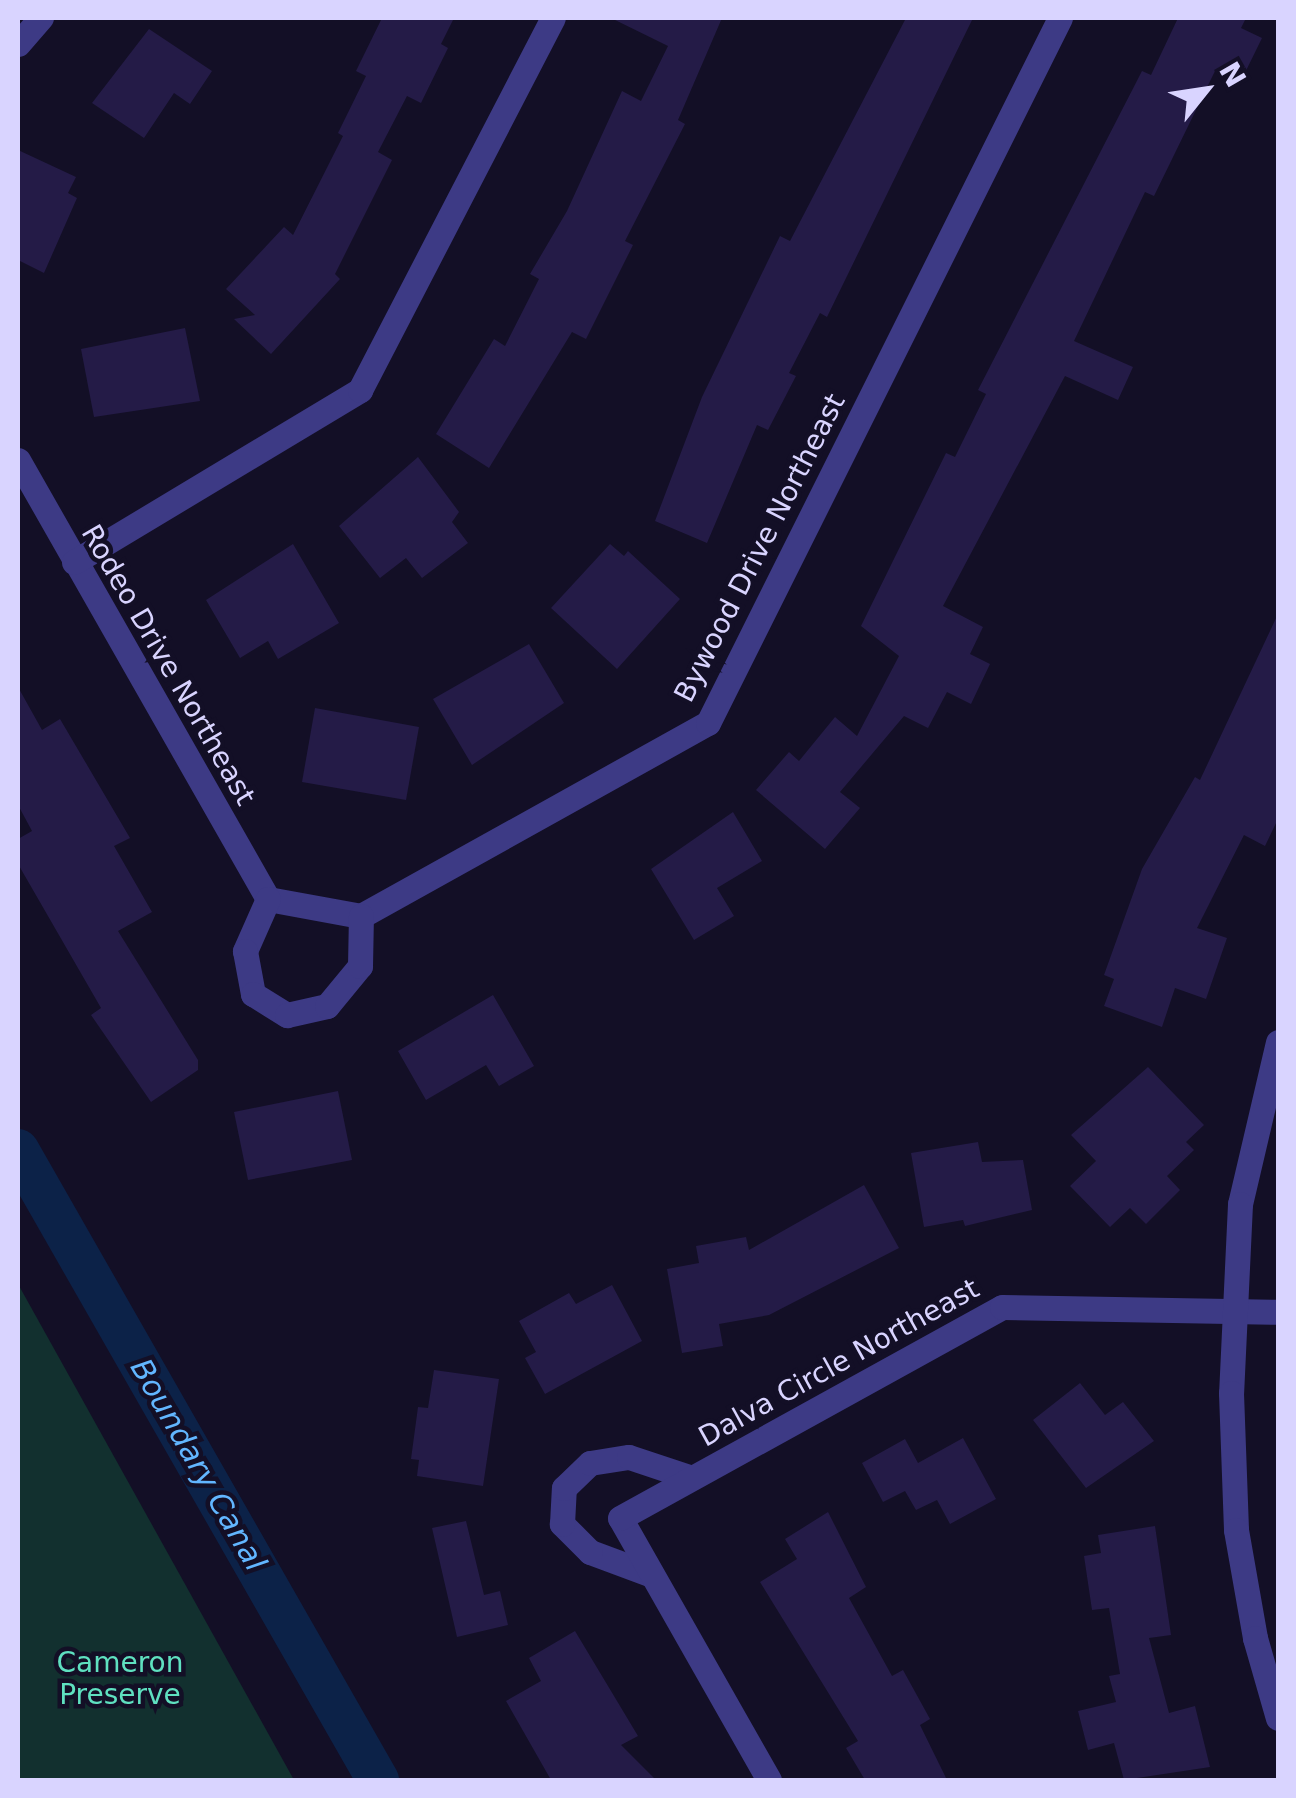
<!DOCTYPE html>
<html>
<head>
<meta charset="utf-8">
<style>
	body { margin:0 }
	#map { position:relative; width:1296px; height:1798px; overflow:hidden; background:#130f26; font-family:"DejaVu Sans",sans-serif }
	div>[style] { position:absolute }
	.green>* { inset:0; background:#12302f }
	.canal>* { height:42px; margin:-21px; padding:0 21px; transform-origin:21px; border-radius:21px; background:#0c2248 }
	.building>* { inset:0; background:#241b47 }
	.minor>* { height:25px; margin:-12.5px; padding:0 12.5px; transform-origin:12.5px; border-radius:12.5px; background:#3d3a85 }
	.tertiary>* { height:25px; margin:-12.5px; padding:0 12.5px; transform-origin:12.5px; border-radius:12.5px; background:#3d3a85 }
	span { translate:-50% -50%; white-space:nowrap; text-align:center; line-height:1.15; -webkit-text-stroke:9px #130f26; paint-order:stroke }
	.street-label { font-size:28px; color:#d9d4ff }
	.park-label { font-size:28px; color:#5fe0c0 }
	.water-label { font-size:30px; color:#62b6ff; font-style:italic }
	.frame { position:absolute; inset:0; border:20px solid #d9d4ff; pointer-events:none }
	.north { position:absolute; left:1156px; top:40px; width:100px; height:100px; -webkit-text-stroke:8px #130f26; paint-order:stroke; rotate:60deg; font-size:28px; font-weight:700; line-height:40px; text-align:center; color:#d9d4ff }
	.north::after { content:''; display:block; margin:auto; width:35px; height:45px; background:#d9d4ff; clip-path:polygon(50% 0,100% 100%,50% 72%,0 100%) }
</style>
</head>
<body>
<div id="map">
	<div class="green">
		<i style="clip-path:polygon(18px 1284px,294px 1780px,18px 1780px)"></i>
	</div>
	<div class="canal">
		<i style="left:18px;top:1150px;width:726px;rotate:60.26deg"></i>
	</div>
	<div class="building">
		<i style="clip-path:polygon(382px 18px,454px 18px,441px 44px,448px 48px,421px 103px,407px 96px,378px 152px,392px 160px,335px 274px,340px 279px,271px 354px,234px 319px,255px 315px,226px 289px,284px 227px,293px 235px,343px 136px,338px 133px,366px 76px,356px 71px)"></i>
		<i style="clip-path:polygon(611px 18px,722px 18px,678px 120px,685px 124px,625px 241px,633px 245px,586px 339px,572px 332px,489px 468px,436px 434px,494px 339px,505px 346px,539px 279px,530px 274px,567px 211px,622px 91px,641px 101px,668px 46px)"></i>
		<i style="clip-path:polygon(906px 18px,973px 18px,827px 317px,820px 313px,789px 373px,796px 376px,768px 430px,757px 425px,707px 543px,655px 521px,702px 397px,780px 236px,790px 241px)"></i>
		<i style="clip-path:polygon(1178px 18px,1246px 18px,1241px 28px,1262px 38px,1240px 83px,1215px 71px,1154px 196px,1145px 192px,1074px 341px,1133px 367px,1118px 400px,1065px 376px,943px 606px,983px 627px,970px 654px,990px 664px,971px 704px,947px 692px,928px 728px,904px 716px,840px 792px,860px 808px,825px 849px,756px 790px,789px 752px,799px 761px,835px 717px,857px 736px,899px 656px,861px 626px,946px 453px,955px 457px,986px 394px,978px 390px,1142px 71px,1151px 75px)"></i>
		<i style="clip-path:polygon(149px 29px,212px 71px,190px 104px,174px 93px,144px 138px,92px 103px)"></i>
		<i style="clip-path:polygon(18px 150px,76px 177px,68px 193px,77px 198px,44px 273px,18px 260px)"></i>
		<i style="clip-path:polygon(185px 328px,200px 401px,94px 417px,81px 349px)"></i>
		<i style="clip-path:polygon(418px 457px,459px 512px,452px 522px,468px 543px,422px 578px,406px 558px,380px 578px,339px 526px)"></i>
		<i style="clip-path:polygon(293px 544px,339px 623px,278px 659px,268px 641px,240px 658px,206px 600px)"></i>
		<i style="clip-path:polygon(610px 544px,624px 556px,628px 551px,680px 599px,617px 669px,551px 608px)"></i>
		<i style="clip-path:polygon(1278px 614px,1278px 819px,1265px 846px,1244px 835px,1197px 928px,1227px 938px,1206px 999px,1175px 988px,1162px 1027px,1104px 1006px,1114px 979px,1104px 975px,1142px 869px,1195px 777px,1200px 780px)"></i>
		<i style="clip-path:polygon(529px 644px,564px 703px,472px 765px,433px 699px)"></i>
		<i style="clip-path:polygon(18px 687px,42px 730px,60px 719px,130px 838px,114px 846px,152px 912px,118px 931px,198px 1060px,198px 1070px,151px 1102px,91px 1015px,101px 1008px,18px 864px,18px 839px,32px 831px,18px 805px)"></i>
		<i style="clip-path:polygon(315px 708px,419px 727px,406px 800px,302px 782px)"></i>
		<i style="clip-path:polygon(733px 812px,762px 861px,717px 888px,734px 916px,694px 940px,651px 869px)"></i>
		<i style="clip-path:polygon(493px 995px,534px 1066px,499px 1086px,486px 1065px,426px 1100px,398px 1051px)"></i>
		<i style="clip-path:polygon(1148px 1067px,1204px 1125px,1186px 1142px,1194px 1150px,1167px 1176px,1180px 1190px,1146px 1224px,1130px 1208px,1110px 1227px,1070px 1186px,1096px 1161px,1071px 1135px)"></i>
		<i style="clip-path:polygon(338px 1091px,352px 1160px,248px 1180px,234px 1112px)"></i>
		<i style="clip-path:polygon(978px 1142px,982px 1162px,1023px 1160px,1032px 1210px,965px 1226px,963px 1220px,924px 1227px,911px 1153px)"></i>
		<i style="clip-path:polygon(864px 1185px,899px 1248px,769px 1315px,719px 1324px,723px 1346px,682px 1353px,667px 1269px,699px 1263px,696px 1246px,746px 1237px,749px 1250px)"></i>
		<i style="clip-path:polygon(612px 1285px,642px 1341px,545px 1394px,525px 1358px,536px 1352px,519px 1321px,569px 1293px,576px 1304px)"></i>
		<i style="clip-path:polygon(434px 1370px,499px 1379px,483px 1486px,417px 1476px,419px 1460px,411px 1459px,418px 1407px,428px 1408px)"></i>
		<i style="clip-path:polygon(1080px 1383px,1105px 1415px,1123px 1402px,1154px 1441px,1086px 1488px,1033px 1420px)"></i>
		<i style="clip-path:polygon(963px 1438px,996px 1499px,950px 1524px,937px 1500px,916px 1510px,905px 1491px,883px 1502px,862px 1463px,905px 1439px,918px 1463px)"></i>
		<i style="clip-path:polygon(828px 1512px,866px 1587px,849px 1598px,892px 1676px,903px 1670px,930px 1719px,920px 1725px,947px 1780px,865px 1780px,846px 1748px,858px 1741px,760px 1582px,797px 1559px,785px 1539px)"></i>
		<i style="clip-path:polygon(466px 1521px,484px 1595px,500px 1591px,508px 1625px,457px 1637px,432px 1528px)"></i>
		<i style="clip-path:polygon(1155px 1526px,1171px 1635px,1149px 1638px,1169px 1713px,1195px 1706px,1210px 1767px,1124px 1780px,1114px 1743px,1088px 1750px,1078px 1711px,1116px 1702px,1109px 1676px,1120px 1674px,1109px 1608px,1092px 1610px,1084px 1556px,1101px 1553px,1098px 1535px)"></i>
		<i style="clip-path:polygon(575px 1631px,638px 1736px,621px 1745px,656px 1780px,551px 1780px,506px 1701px,541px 1681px,529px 1658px)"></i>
	</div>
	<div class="minor">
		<i style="left:18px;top:44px;width:35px;rotate:-49deg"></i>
		<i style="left:18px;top:460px;width:505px;rotate:60.34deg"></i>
		<i style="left:74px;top:562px;width:334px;rotate:-31deg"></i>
		<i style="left:360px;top:390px;width:419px;rotate:-62.6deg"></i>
		<i style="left:268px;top:899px;width:95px;rotate:10.4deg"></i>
		<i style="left:361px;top:916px;width:397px;rotate:-29.1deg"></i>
		<i style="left:708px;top:723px;width:788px;rotate:-63.47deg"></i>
		<i style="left:268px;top:899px;width:57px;rotate:113.9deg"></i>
		<i style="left:245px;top:951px;width:44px;rotate:79.5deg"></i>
		<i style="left:253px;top:994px;width:40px;rotate:32deg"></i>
		<i style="left:287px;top:1015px;width:41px;rotate:-12.7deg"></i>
		<i style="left:327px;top:1006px;width:52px;rotate:-50.5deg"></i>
		<i style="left:360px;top:966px;width:50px;rotate:-88.9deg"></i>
		<i style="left:652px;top:1575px;width:66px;rotate:-159.6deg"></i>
		<i style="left:590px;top:1552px;width:40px;rotate:-135deg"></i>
		<i style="left:562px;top:1524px;width:36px;rotate:-87deg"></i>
		<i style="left:564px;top:1488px;width:36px;rotate:-44deg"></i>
		<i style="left:590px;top:1463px;width:39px;rotate:-9deg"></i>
		<i style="left:629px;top:1457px;width:66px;rotate:18.4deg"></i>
		<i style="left:769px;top:1780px;width:301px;rotate:-119.6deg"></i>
		<i style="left:620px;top:1518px;width:436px;rotate:-28.9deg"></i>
		<i style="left:1002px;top:1307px;width:276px;rotate:1deg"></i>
	</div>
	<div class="tertiary">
		<i style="left:1278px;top:1042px;width:166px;rotate:103.2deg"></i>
		<i style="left:1240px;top:1204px;width:189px;rotate:92.7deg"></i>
		<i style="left:1231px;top:1393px;width:137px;rotate:87.9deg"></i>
		<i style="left:1236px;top:1530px;width:110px;rotate:80deg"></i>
		<i style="left:1255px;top:1638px;width:83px;rotate:74deg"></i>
	</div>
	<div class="street-label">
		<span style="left:760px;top:548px;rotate:-63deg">Bywood Drive Northeast</span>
		<span style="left:168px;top:665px;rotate:60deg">Rodeo Drive Northeast</span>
		<span style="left:839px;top:1363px;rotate:-29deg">Dalva Circle Northeast</span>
	</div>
	<div class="park-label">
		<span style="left:120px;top:1679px">Cameron<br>Preserve</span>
	</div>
	<div class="water-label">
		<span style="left:198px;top:1465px;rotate:60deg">Boundary Canal</span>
	</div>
	<div class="frame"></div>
	<div class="north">N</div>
</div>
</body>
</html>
